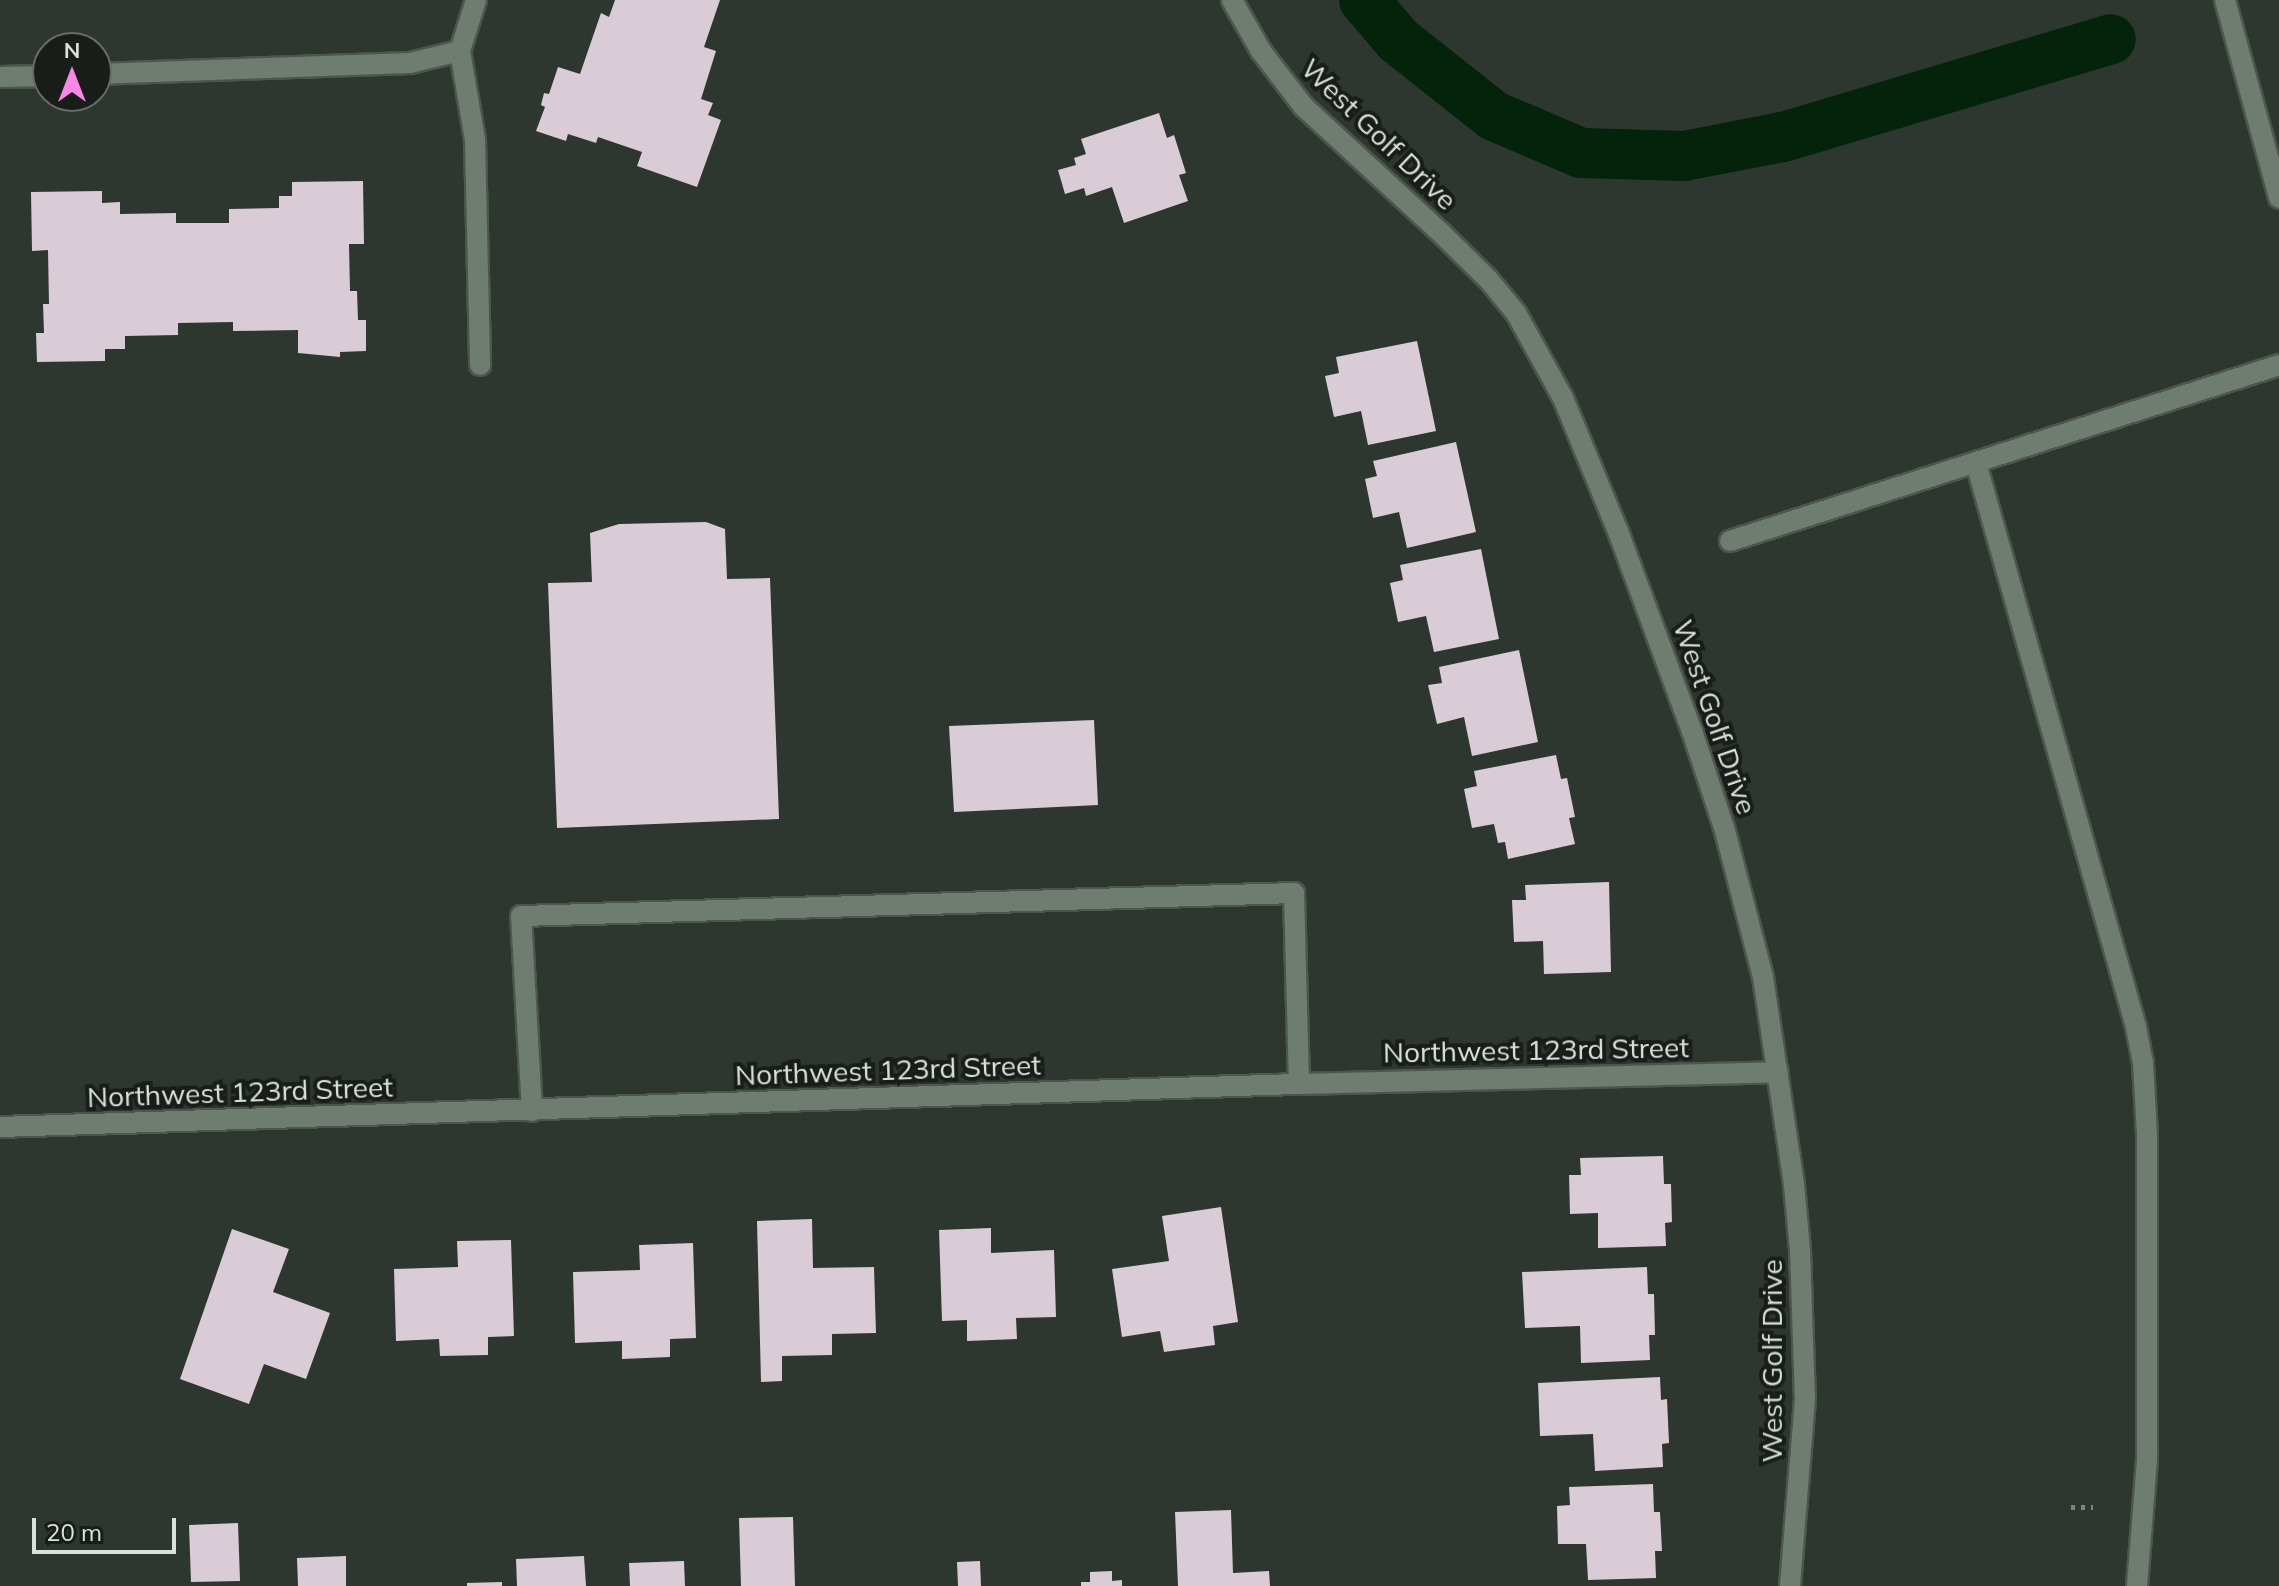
<!DOCTYPE html>
<html>
<head>
<meta charset="utf-8">
<style>
	body { margin:0 }
	#map { position:relative; width:2279px; height:1586px; overflow:hidden; background:#2e372f; font-family:Mulish,sans-serif }
	div>[style] { position:absolute }
	.canal>* { height:50px; margin:-25px; padding:0 25px; transform-origin:25px; border-radius:25px; background:#03230a }
	.building>* { inset:0; background:#d9ccd6 }
	.path>* { height:5px; margin-top:-2.5px; transform-origin:0; background:repeating-linear-gradient(90deg,#7d847d 0 4px,transparent 0 10px) }
	.roads { filter:drop-shadow(2px 0 #4d554e) drop-shadow(-2px 0 #4d554e) drop-shadow(0 2px #4d554e) drop-shadow(0 -2px #4d554e) }
	.minor>* { height:20px; margin:-10px; padding:0 10px; transform-origin:10px; border-radius:10px; background:#6e7d6f }
	span { translate:-50% -50%; white-space:nowrap; text-align:center; line-height:1.15; -webkit-text-stroke:8px #191d1a; paint-order:stroke }
	.street-label { font-size:28px; color:#dae0da }
	.north { position:absolute; left:32px; top:32px; width:80px; height:80px; box-sizing:border-box; background:#191d1a; border:2px solid #666b67; border-radius:50%; rotate:0deg; font-size:22px; font-weight:700; line-height:32px; text-align:center; color:#dae0da }
	.north::after { content:''; display:block; margin:auto; width:28px; height:36px; background:#fa87e6; clip-path:polygon(50% 0,100% 100%,50% 72%,0 100%) }
	.scale { position:absolute; left:32px; top:1518px; width:144px; height:36px; box-sizing:border-box; border:4px solid #dae0da; border-top:0; padding-left:10px; font-size:24px; line-height:28px; white-space:nowrap; color:#dae0da; -webkit-text-stroke:6px #191d1a; paint-order:stroke }
</style>
</head>
<body>
<div id="map">
	<div class="canal">
		<i style="left:1364px;top:0;width:52px;rotate:49.6deg"></i>
		<i style="left:1398px;top:40px;width:122px;rotate:38.4deg"></i>
		<i style="left:1494px;top:116px;width:95px;rotate:23deg"></i>
		<i style="left:1581px;top:153px;width:103px;rotate:1.7deg"></i>
		<i style="left:1684px;top:156px;width:101px;rotate:-10.9deg"></i>
		<i style="left:1783px;top:137px;width:342px;rotate:-16.6deg"></i>
	</div>
	<div class="building">
		<i style="clip-path:polygon(615px 0,720px 0,704px 47px,716px 51px,701px 99px,713px 103px,708px 115px,721px 120px,697px 187px,637px 166px,642px 152px,598px 137px,596px 143px,568px 134px,566px 141px,536px 131px,545px 107px,541px 105px,544px 93px,549px 94px,558px 67px,580px 74px,601px 13px,609px 17px)"></i>
		<i style="clip-path:polygon(1159px 113px,1167px 138px,1174px 135px,1186px 173px,1179px 175px,1188px 201px,1124px 223px,1112px 187px,1086px 196px,1084px 188px,1065px 194px,1058px 170px,1076px 165px,1074px 158px,1086px 154px,1081px 139px)"></i>
		<i style="clip-path:polygon(363px 181px,364px 244px,349px 244px,350px 291px,357px 291px,358px 320px,366px 320px,366px 351px,340px 352px,340px 357px,298px 353px,298px 330px,233px 331px,233px 322px,178px 323px,178px 335px,125px 336px,125px 349px,105px 349px,105px 361px,37px 362px,36px 333px,44px 333px,43px 304px,49px 304px,48px 250px,32px 251px,31px 192px,102px 191px,102px 203px,120px 202px,120px 214px,176px 213px,176px 223px,229px 223px,229px 209px,279px 208px,279px 196px,292px 196px,292px 182px)"></i>
		<i style="clip-path:polygon(1417px 341px,1436px 431px,1368px 445px,1361px 411px,1334px 417px,1325px 376px,1339px 373px,1336px 357px)"></i>
		<i style="clip-path:polygon(1456px 442px,1476px 532px,1407px 548px,1399px 512px,1373px 518px,1365px 479px,1377px 476px,1373px 461px)"></i>
		<i style="clip-path:polygon(706px 522px,725px 529px,727px 579px,770px 578px,779px 819px,557px 828px,548px 583px,592px 582px,590px 533px,619px 524px)"></i>
		<i style="clip-path:polygon(1481px 549px,1499px 639px,1434px 652px,1426px 616px,1398px 622px,1390px 583px,1403px 580px,1400px 565px)"></i>
		<i style="clip-path:polygon(1519px 650px,1538px 742px,1472px 756px,1464px 717px,1437px 724px,1428px 685px,1442px 683px,1439px 667px)"></i>
		<i style="clip-path:polygon(1094px 720px,1098px 805px,954px 812px,949px 726px)"></i>
		<i style="clip-path:polygon(1556px 755px,1561px 779px,1567px 778px,1575px 817px,1569px 818px,1575px 844px,1508px 859px,1505px 842px,1498px 843px,1494px 824px,1472px 828px,1464px 789px,1477px 786px,1474px 771px)"></i>
		<i style="clip-path:polygon(1609px 882px,1611px 972px,1544px 974px,1543px 941px,1514px 942px,1512px 900px,1526px 900px,1525px 885px)"></i>
		<i style="clip-path:polygon(1663px 1156px,1664px 1184px,1671px 1184px,1672px 1222px,1665px 1223px,1666px 1246px,1598px 1248px,1598px 1213px,1570px 1214px,1569px 1175px,1581px 1175px,1580px 1158px)"></i>
		<i style="clip-path:polygon(1221px 1207px,1238px 1322px,1213px 1326px,1215px 1345px,1164px 1352px,1160px 1331px,1122px 1337px,1112px 1269px,1169px 1261px,1162px 1216px)"></i>
		<i style="clip-path:polygon(812px 1219px,813px 1268px,874px 1267px,876px 1333px,832px 1334px,832px 1355px,782px 1356px,782px 1381px,761px 1382px,757px 1221px)"></i>
		<i style="clip-path:polygon(991px 1228px,991px 1253px,1054px 1250px,1056px 1317px,1016px 1318px,1017px 1339px,967px 1341px,967px 1320px,942px 1321px,939px 1230px)"></i>
		<i style="clip-path:polygon(232px 1229px,289px 1249px,273px 1292px,330px 1313px,306px 1379px,264px 1364px,249px 1404px,180px 1379px)"></i>
		<i style="clip-path:polygon(511px 1240px,514px 1336px,488px 1337px,488px 1355px,440px 1356px,439px 1339px,396px 1341px,394px 1269px,458px 1267px,457px 1241px)"></i>
		<i style="clip-path:polygon(693px 1243px,696px 1338px,670px 1339px,670px 1357px,622px 1359px,622px 1341px,575px 1343px,573px 1272px,640px 1270px,639px 1245px)"></i>
		<i style="clip-path:polygon(1647px 1267px,1648px 1294px,1654px 1294px,1655px 1335px,1649px 1335px,1650px 1360px,1581px 1363px,1580px 1326px,1525px 1328px,1522px 1272px)"></i>
		<i style="clip-path:polygon(1660px 1377px,1661px 1400px,1667px 1399px,1669px 1443px,1662px 1444px,1663px 1467px,1595px 1471px,1593px 1434px,1540px 1436px,1538px 1383px)"></i>
		<i style="clip-path:polygon(1653px 1484px,1654px 1512px,1660px 1512px,1662px 1551px,1655px 1551px,1656px 1578px,1588px 1580px,1586px 1544px,1558px 1544px,1557px 1506px,1570px 1505px,1569px 1487px)"></i>
		<i style="clip-path:polygon(1231px 1510px,1233px 1573px,1269px 1571px,1270px 1586px,1178px 1586px,1175px 1512px)"></i>
		<i style="clip-path:polygon(793px 1517px,795px 1586px,741px 1586px,739px 1518px)"></i>
		<i style="clip-path:polygon(238px 1523px,240px 1581px,191px 1582px,189px 1525px)"></i>
		<i style="clip-path:polygon(346px 1556px,346px 1586px,298px 1586px,297px 1558px)"></i>
		<i style="clip-path:polygon(584px 1556px,586px 1586px,517px 1586px,516px 1559px)"></i>
		<i style="clip-path:polygon(684px 1561px,685px 1586px,630px 1586px,629px 1563px)"></i>
		<i style="clip-path:polygon(980px 1561px,981px 1586px,958px 1586px,957px 1562px)"></i>
		<i style="clip-path:polygon(1112px 1571px,1112px 1581px,1122px 1580px,1122px 1586px,1081px 1586px,1081px 1582px,1090px 1582px,1090px 1572px)"></i>
		<i style="clip-path:polygon(502px 1582px,502px 1586px,467px 1586px,467px 1583px)"></i>
	</div>
	<div class="path">
		<i style="left:2071px;top:1507px;width:22px"></i>
	</div>
	<div class="roads">
		<div class="minor">
			<i style="left:476px;top:0;width:53px;rotate:107.4deg"></i>
			<i style="left:460px;top:51px;width:90px;rotate:80.4deg"></i>
			<i style="left:475px;top:140px;width:225px;rotate:88.7deg"></i>
			<i style="left:1232px;top:0;width:59px;rotate:60.4deg"></i>
			<i style="left:1261px;top:51px;width:71px;rotate:52.5deg"></i>
			<i style="left:1304px;top:107px;width:183px;rotate:42.6deg"></i>
			<i style="left:1439px;top:231px;width:69px;rotate:44.4deg"></i>
			<i style="left:1488px;top:279px;width:44px;rotate:50.5deg"></i>
			<i style="left:1516px;top:313px;width:97px;rotate:61.1deg"></i>
			<i style="left:1563px;top:398px;width:147px;rotate:67.6deg"></i>
			<i style="left:1619px;top:534px;width:210px;rotate:69.7deg"></i>
			<i style="left:1692px;top:731px;width:105px;rotate:71.7deg"></i>
			<i style="left:1725px;top:831px;width:151px;rotate:75.4deg"></i>
			<i style="left:1763px;top:977px;width:210px;rotate:81.5deg"></i>
			<i style="left:1794px;top:1185px;width:65px;rotate:84.7deg"></i>
			<i style="left:1800px;top:1250px;width:149px;rotate:88.1deg"></i>
			<i style="left:1805px;top:1399px;width:188px;rotate:94.6deg"></i>
			<i style="left:2225px;top:0;width:205px;rotate:74.7deg"></i>
			<i style="left:96px;top:74px;width:314px;rotate:-2deg"></i>
			<i style="left:410px;top:63px;width:51px;rotate:-13.5deg"></i>
			<i style="left:0;top:77px;width:48px;rotate:-1.2deg"></i>
			<i style="left:1976px;top:463px;width:586px;rotate:74.16deg"></i>
			<i style="left:2136px;top:1027px;width:37px;rotate:79deg"></i>
			<i style="left:2143px;top:1063px;width:72px;rotate:86.8deg"></i>
			<i style="left:2147px;top:1135px;width:324px;rotate:90deg"></i>
			<i style="left:2147px;top:1459px;width:127px;rotate:94.5deg"></i>
			<i style="left:1730px;top:541px;width:577px;rotate:-17.77deg"></i>
			<i style="left:532px;top:1111px;width:195px;rotate:-93.2deg"></i>
			<i style="left:521px;top:916px;width:773px;rotate:-1.7deg"></i>
			<i style="left:1294px;top:893px;width:191px;rotate:88.5deg"></i>
			<i style="left:0;top:1127px;width:1300px;rotate:-1.9deg"></i>
			<i style="left:1299px;top:1084px;width:479px;rotate:-1.4deg"></i>
		</div>
	</div>
	<div class="street-label">
		<span style="left:1379px;top:134px;rotate:44deg">West Golf Drive</span>
		<span style="left:1715px;top:717px;rotate:71deg">West Golf Drive</span>
		<span style="left:1536px;top:1050px;rotate:-1deg">Northwest 123rd Street</span>
		<span style="left:888px;top:1070px;rotate:-2deg">Northwest 123rd Street</span>
		<span style="left:240px;top:1092px;rotate:-2deg">Northwest 123rd Street</span>
		<span style="left:1772px;top:1361px;rotate:-90deg">West Golf Drive</span>
	</div>
	<div class="north">N</div>
	<div class="scale">20 m</div>
</div>
</body>
</html>
